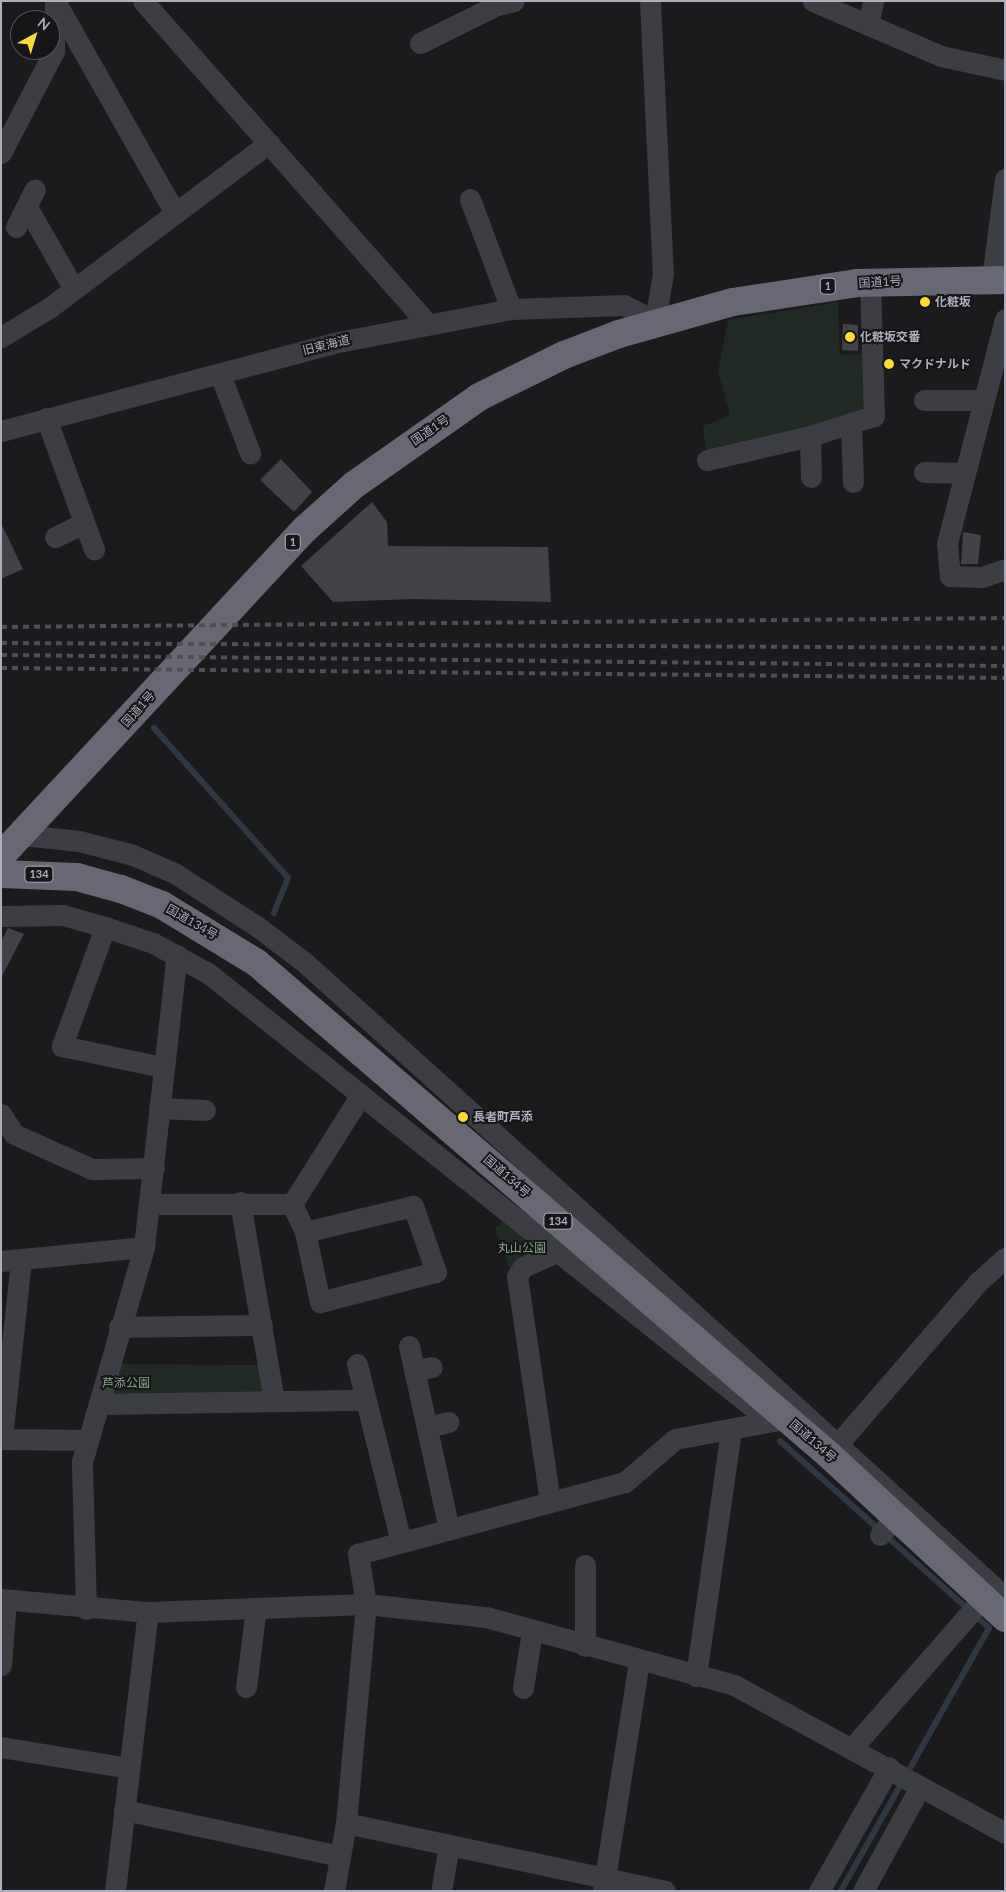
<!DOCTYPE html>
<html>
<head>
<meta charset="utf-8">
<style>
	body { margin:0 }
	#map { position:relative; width:1006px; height:1892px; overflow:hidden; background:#1b1a1d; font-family:Lato,"Noto Sans JP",sans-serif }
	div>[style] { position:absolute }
	.green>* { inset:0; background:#202923 }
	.stream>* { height:6px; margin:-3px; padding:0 3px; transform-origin:3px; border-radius:3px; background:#2f3742 }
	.building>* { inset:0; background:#424247 }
	.minor>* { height:21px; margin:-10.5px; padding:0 10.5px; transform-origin:10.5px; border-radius:10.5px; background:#3d3d44 }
	.highway>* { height:28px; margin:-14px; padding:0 14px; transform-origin:14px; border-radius:14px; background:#676873 }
	.rail>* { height:4px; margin-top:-2px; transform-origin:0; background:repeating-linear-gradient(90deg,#4e4f57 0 6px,transparent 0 11px) }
	.dots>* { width:14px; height:14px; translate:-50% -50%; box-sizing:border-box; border:2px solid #161518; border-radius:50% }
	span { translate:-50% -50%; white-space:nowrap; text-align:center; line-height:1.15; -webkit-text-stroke:4px #161518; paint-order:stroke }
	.shield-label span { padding:1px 4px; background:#161518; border:1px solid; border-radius:4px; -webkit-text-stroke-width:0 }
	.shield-label { font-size:11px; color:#adafbd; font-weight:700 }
	.street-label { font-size:12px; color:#adafbd }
	.poi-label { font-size:12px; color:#adafbd; font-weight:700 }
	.left { translate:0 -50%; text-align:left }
	.park-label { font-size:12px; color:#83a88c }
	.frame { position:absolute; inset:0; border:2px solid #adafbd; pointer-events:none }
	.north { position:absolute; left:10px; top:10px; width:50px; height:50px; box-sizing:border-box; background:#161518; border:1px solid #52535a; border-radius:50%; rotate:39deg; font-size:14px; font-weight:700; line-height:20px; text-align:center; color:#adafbd }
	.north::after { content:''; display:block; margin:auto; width:18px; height:22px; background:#f9da36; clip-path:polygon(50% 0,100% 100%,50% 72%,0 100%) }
</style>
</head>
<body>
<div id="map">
	<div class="green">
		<i style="clip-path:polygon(838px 302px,840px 355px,872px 353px,874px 416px,707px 460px,703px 426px,730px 415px,718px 371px,728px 320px)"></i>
		<i style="clip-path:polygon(512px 1217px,556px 1252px,511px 1272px,495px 1228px)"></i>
		<i style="clip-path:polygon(110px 1364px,268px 1365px,274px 1401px,99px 1404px)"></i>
	</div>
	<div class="stream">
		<i style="left:154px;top:728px;width:201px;rotate:48.2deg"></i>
		<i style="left:288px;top:878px;width:38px;rotate:112deg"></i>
		<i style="left:780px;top:1441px;width:280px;rotate:41.8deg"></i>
		<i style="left:989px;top:1628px;width:302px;rotate:119.4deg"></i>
	</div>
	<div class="building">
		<i style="clip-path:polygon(843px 324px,858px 325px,858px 351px,842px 350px)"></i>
		<i style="clip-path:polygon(281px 459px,312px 492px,294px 512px,260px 480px)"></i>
		<i style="clip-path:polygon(372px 502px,387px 522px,388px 546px,548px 547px,551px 602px,412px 599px,333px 602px,301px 566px)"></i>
		<i style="clip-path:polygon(1px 523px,23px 569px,1px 579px)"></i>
		<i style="clip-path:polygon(963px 532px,981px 535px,978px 564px,961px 564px)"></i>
		<i style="clip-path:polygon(8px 928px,24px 934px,1px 978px,1px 941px)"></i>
	</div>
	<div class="minor">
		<i style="left:55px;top:1px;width:244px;rotate:60.5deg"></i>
		<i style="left:143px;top:1px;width:431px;rotate:48.6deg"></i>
		<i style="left:650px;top:1px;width:272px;rotate:87.3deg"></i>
		<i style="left:663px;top:273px;width:49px;rotate:99.5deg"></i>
		<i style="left:813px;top:1px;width:139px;rotate:23.3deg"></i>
		<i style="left:941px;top:56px;width:66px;rotate:12.3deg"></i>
		<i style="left:868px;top:25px;width:25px;rotate:-78deg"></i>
		<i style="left:420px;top:43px;width:86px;rotate:-26.3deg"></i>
		<i style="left:497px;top:5px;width:17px;rotate:-13deg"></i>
		<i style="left:1px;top:153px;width:115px;rotate:-62.5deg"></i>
		<i style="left:54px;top:51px;width:50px;rotate:-88.9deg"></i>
		<i style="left:470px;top:199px;width:117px;rotate:69.6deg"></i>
		<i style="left:27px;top:207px;width:95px;rotate:60.2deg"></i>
		<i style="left:16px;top:227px;width:42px;rotate:-63.4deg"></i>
		<i style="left:992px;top:278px;width:100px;rotate:-82.5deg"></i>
		<i style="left:1005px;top:319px;width:231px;rotate:104.5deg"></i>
		<i style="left:947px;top:543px;width:33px;rotate:85deg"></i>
		<i style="left:950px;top:576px;width:32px;rotate:2deg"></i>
		<i style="left:982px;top:577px;width:24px;rotate:-19deg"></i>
		<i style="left:1px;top:337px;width:56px;rotate:-31.1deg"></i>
		<i style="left:49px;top:308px;width:275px;rotate:-36.9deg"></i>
		<i style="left:220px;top:374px;width:85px;rotate:69.2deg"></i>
		<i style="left:924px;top:400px;width:57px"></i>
		<i style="left:46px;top:418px;width:140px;rotate:69.9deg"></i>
		<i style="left:851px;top:423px;width:59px;rotate:88.1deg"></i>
		<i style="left:1px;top:431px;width:343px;rotate:-14.8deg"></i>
		<i style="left:333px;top:343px;width:181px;rotate:-10.8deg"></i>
		<i style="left:511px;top:309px;width:113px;rotate:-2deg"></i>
		<i style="left:624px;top:305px;width:35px;rotate:27deg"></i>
		<i style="left:810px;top:436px;width:41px;rotate:88.6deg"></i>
		<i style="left:707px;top:460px;width:106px;rotate:-13.1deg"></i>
		<i style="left:810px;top:436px;width:67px;rotate:-17.4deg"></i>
		<i style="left:874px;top:416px;width:134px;rotate:-91.7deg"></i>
		<i style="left:924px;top:472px;width:39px;rotate:1deg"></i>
		<i style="left:55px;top:537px;width:30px;rotate:-26deg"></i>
		<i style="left:23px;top:835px;width:56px;rotate:6.1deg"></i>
		<i style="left:79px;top:841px;width:56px;rotate:14.5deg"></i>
		<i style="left:133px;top:855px;width:47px;rotate:23.8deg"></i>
		<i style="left:176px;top:874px;width:98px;rotate:32.9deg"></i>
		<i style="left:258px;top:927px;width:56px;rotate:37.1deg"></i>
		<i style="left:303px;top:961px;width:408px;rotate:42deg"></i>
		<i style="left:606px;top:1234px;width:21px;rotate:131deg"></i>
		<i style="left:1px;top:916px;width:62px;rotate:-0.9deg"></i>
		<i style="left:63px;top:915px;width:44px;rotate:15.9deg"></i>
		<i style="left:105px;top:927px;width:51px;rotate:18.4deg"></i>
		<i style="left:153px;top:943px;width:63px;rotate:28.6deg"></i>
		<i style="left:208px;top:973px;width:719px;rotate:38.56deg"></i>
		<i style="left:105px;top:927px;width:127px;rotate:109.9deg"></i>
		<i style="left:62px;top:1046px;width:102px;rotate:11.9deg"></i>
		<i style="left:159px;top:1108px;width:46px;rotate:2.5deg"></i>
		<i style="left:1px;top:1114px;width:24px;rotate:57deg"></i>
		<i style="left:14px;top:1134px;width:85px;rotate:24.2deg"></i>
		<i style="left:92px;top:1169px;width:62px;rotate:-0.9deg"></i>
		<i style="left:240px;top:1202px;width:202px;rotate:80.3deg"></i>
		<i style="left:151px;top:1204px;width:141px"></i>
		<i style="left:292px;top:1204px;width:31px;rotate:65deg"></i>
		<i style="left:305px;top:1232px;width:72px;rotate:77.9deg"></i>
		<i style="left:320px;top:1302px;width:120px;rotate:-14.5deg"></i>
		<i style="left:436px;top:1272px;width:70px;rotate:-109.2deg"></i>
		<i style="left:413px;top:1206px;width:111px;rotate:166.5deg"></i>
		<i style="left:292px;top:1204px;width:129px;rotate:-57.7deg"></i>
		<i style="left:606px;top:1234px;width:539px;rotate:42.3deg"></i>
		<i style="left:21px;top:1260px;width:180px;rotate:96.1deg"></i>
		<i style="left:2px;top:1439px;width:86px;rotate:0.7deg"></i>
		<i style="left:1px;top:1261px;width:144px;rotate:-5.6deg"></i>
		<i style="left:119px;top:1327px;width:143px;rotate:-0.8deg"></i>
		<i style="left:409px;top:1346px;width:188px;rotate:77.7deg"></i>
		<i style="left:357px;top:1364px;width:183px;rotate:76.1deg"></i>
		<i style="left:414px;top:1370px;width:18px;rotate:-9deg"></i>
		<i style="left:99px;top:1404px;width:266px;rotate:-0.9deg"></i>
		<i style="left:427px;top:1427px;width:22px;rotate:-13deg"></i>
		<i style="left:830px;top:1453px;width:225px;rotate:-49.1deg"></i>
		<i style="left:977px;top:1283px;width:38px;rotate:-42deg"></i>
		<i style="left:550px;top:1502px;width:228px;rotate:-98.3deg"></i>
		<i style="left:517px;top:1276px;width:11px;rotate:-56deg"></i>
		<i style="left:523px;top:1267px;width:36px;rotate:-24deg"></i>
		<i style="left:880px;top:1535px;width:26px;rotate:-50deg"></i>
		<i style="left:1px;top:1599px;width:148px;rotate:5.1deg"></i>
		<i style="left:148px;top:1612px;width:218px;rotate:-2.1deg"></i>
		<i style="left:366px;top:1604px;width:121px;rotate:6.2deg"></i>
		<i style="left:486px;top:1617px;width:257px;rotate:15.3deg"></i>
		<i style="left:734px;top:1685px;width:309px;rotate:28.6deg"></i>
		<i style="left:86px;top:1609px;width:147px;rotate:-91.6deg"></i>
		<i style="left:82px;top:1462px;width:224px;rotate:-73.9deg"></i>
		<i style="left:144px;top:1247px;width:294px;rotate:-83.6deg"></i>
		<i style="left:585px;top:1646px;width:81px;rotate:-90deg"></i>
		<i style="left:1px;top:1665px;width:65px;rotate:-85.6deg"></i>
		<i style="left:696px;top:1676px;width:248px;rotate:-81.9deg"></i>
		<i style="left:246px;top:1687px;width:80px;rotate:-82.8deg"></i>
		<i style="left:523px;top:1688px;width:58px;rotate:-81deg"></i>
		<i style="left:1px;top:1747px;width:130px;rotate:9.3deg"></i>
		<i style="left:852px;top:1748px;width:201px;rotate:-48.8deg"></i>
		<i style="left:124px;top:1810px;width:221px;rotate:12deg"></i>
		<i style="left:346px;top:1823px;width:326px;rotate:12deg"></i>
		<i style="left:442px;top:1886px;width:42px;rotate:-80.3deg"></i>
		<i style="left:115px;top:1891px;width:281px;rotate:-83.3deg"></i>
		<i style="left:334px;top:1891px;width:69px;rotate:-80deg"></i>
		<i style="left:346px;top:1823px;width:220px;rotate:-84.8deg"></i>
		<i style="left:366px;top:1604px;width:51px;rotate:-99.1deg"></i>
		<i style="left:358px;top:1554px;width:277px;rotate:-15.1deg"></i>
		<i style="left:625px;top:1482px;width:66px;rotate:-40.7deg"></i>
		<i style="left:675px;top:1439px;width:106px;rotate:-10.4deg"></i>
		<i style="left:603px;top:1891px;width:232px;rotate:-81.1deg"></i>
		<i style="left:819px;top:1891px;width:142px;rotate:-60.4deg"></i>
		<i style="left:863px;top:1891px;width:119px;rotate:-61.3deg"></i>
	</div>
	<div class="highway">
		<i style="left:1px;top:856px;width:446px;rotate:-47.1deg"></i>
		<i style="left:305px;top:529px;width:66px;rotate:-41.9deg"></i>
		<i style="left:354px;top:485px;width:153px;rotate:-35.1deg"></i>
		<i style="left:479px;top:397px;width:95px;rotate:-26.3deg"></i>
		<i style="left:564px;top:355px;width:59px;rotate:-20.9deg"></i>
		<i style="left:619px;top:334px;width:118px;rotate:-15.7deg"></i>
		<i style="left:733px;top:302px;width:125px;rotate:-8.7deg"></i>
		<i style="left:857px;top:283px;width:148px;rotate:-1.2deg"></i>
		<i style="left:1px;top:874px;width:76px;rotate:2.3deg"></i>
		<i style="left:77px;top:877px;width:46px;rotate:15.3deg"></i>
		<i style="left:121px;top:889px;width:44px;rotate:21.3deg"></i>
		<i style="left:162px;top:905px;width:111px;rotate:31.4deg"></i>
		<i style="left:257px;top:963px;width:754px;rotate:40.7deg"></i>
		<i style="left:829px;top:1455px;width:240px;rotate:42.8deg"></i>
	</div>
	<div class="rail">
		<i style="left:1px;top:627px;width:1004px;rotate:-0.51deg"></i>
		<i style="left:1px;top:643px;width:1004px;rotate:0.29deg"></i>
		<i style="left:1px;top:655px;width:1004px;rotate:0.63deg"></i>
		<i style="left:1px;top:668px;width:1004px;rotate:0.57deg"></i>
	</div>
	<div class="dots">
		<i style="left:925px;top:302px;background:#f9da36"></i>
		<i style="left:850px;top:337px;background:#f9da36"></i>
		<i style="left:889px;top:364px;background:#f9da36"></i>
		<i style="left:463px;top:1117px;background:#f9da36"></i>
	</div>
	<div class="shield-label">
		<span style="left:828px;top:286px">1</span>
		<span style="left:293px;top:542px">1</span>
		<span style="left:39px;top:874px">134</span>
		<span style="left:558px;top:1221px">134</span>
	</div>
	<div class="street-label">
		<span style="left:880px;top:282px;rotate:-3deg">国道1号</span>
		<span style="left:326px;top:345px;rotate:-14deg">旧東海道</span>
		<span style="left:430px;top:430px;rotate:-34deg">国道1号</span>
		<span style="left:138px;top:709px;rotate:-48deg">国道1号</span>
		<span style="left:192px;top:922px;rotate:30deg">国道134号</span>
		<span style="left:507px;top:1176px;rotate:41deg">国道134号</span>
		<span style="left:813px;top:1441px;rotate:41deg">国道134号</span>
	</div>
	<div class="poi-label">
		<span class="left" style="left:935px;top:302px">化粧坂</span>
		<span class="left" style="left:860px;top:337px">化粧坂交番</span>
		<span class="left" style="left:899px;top:364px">マクドナルド</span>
		<span class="left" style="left:473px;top:1117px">長者町芦添</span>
	</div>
	<div class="park-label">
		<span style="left:522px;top:1248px">丸山公園</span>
		<span style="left:126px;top:1383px">芦添公園</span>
	</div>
	<div class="frame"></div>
	<div class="north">N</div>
</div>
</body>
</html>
